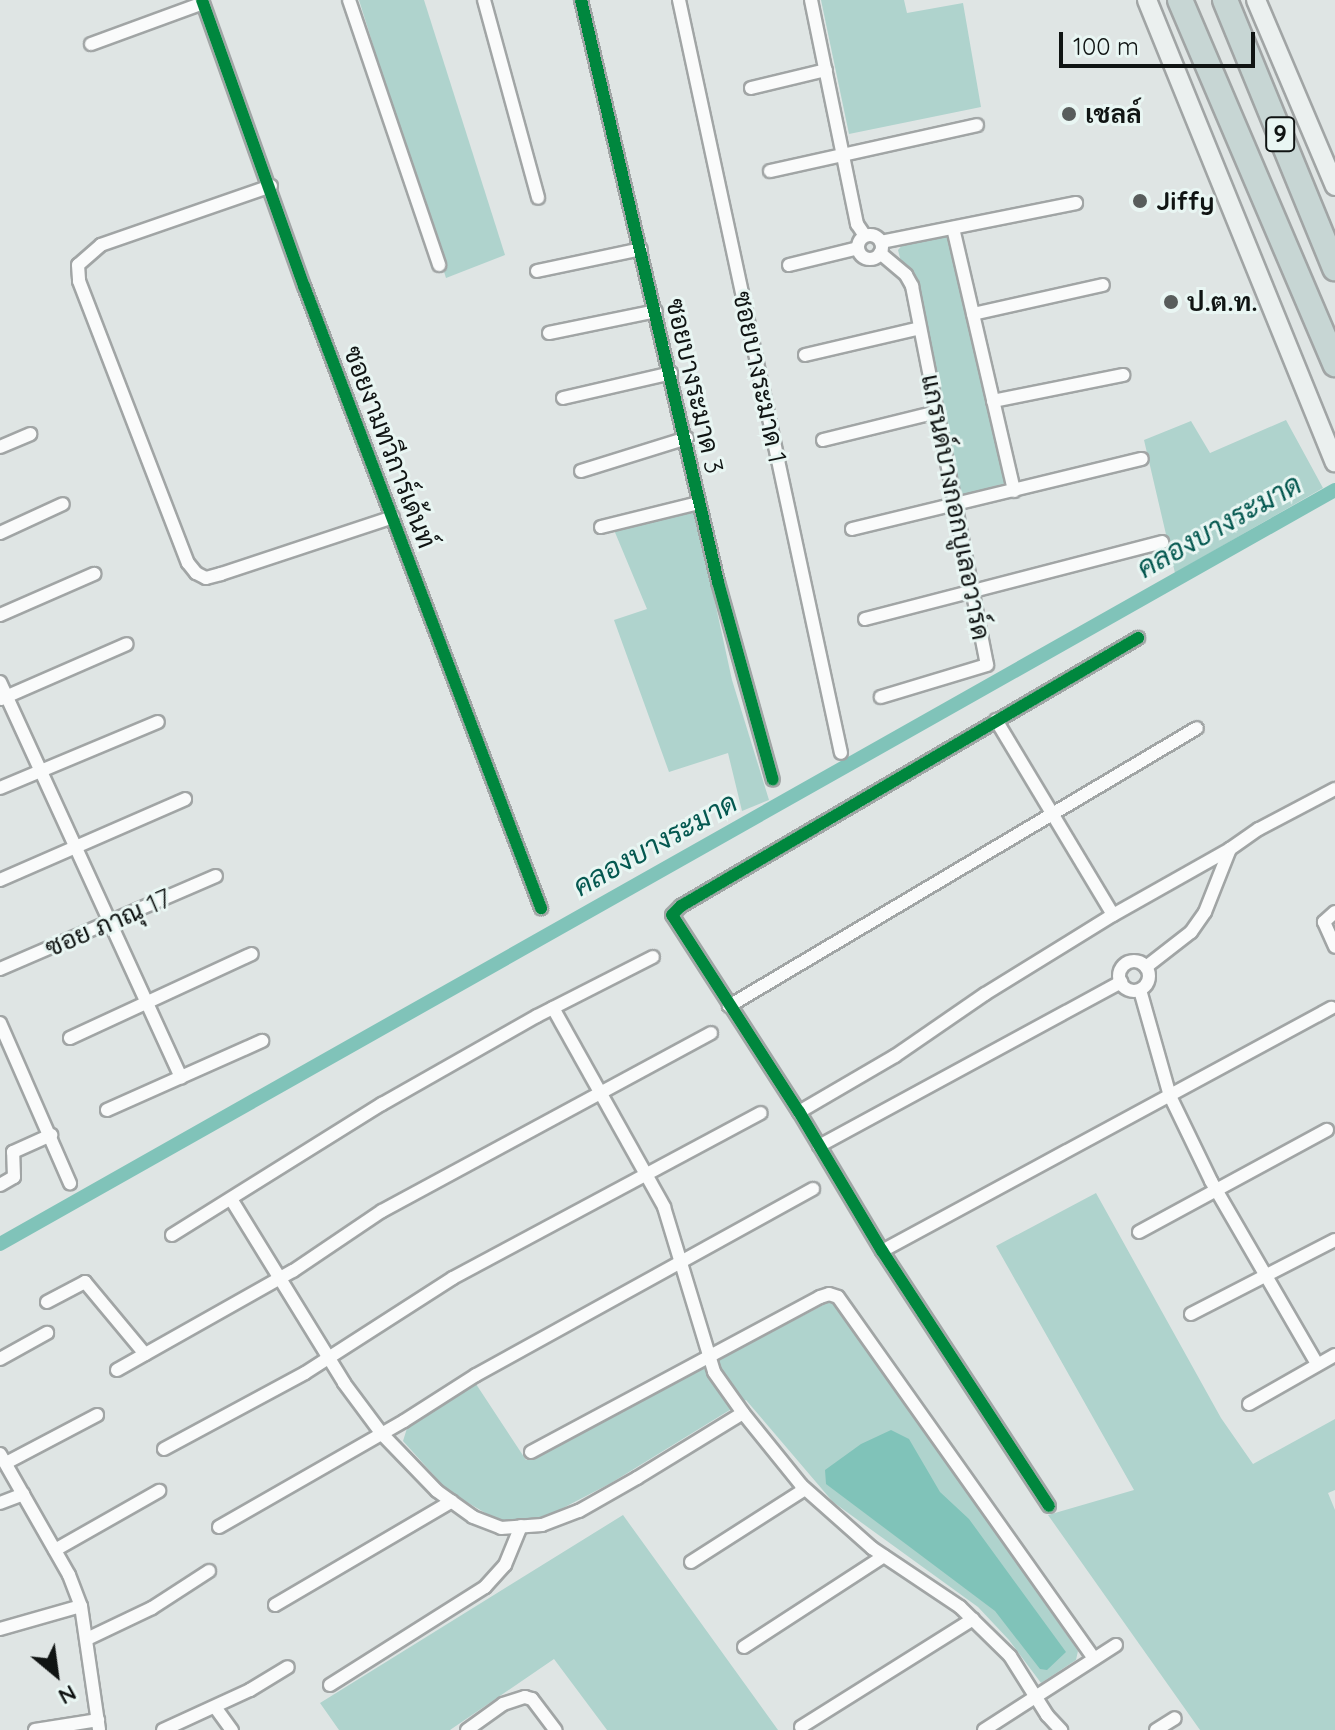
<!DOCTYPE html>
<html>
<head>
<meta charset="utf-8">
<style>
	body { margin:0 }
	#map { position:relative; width:1335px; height:1730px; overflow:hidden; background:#dfe5e4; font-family:Quicksand,Sarabun,sans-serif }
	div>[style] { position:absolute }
	.green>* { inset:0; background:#afd3cd }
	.water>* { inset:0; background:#80c3b9 }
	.canal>* { height:14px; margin:-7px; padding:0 7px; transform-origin:7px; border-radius:7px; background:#80c3b9 }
	.roads { filter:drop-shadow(2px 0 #a1a5a5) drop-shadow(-2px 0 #a1a5a5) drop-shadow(0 2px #a1a5a5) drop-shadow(0 -2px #a1a5a5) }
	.street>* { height:12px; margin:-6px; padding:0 6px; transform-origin:6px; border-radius:6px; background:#fafbfb }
	.street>.ring { margin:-6px; padding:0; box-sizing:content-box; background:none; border:12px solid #fafbfb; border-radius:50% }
	.secondary>* { height:18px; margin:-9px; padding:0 9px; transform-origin:9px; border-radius:9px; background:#ebf0ef }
	.highway>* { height:24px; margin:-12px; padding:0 12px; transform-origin:12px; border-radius:12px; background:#c7d6d4 }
	.cycleway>* { height:12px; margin:-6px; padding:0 6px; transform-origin:6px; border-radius:6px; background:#00873e }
	.dots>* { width:22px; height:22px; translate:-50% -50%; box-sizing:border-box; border:4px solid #e9f6f3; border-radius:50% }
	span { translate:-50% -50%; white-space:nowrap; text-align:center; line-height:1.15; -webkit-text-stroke:6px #e9f6f3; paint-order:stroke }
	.shield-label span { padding:2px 6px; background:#e9f6f3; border:2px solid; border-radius:6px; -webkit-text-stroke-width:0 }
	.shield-label { font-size:24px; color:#101413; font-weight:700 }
	.poi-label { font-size:26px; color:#101413; font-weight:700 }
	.left { translate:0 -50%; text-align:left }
	.street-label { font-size:26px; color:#101413 }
	.water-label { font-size:28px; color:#045850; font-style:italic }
	.north { position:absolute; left:16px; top:1634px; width:80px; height:80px; -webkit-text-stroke:6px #e9f6f3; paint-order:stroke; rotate:151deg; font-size:22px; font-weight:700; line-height:32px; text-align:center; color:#101413 }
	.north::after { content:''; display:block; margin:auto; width:28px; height:36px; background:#101413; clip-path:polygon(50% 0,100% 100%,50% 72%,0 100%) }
	.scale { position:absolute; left:1059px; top:32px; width:196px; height:36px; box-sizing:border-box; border:4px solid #101413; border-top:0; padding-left:10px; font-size:24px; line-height:28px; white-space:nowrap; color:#101413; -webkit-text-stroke:6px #e9f6f3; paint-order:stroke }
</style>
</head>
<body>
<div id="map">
	<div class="green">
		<i style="clip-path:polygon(359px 0,424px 0,505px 255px,446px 278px)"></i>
		<i style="clip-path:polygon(821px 0,904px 0,907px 13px,963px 3px,981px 107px,849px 134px)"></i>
		<i style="clip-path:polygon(947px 235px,1006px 483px,959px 496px,898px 250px,905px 242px)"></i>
		<i style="clip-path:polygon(1286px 420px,1323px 488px,1175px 573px,1144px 440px,1191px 421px,1210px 453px)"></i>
		<i style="clip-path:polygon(695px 511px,732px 680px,769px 800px,742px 811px,728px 753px,669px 772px,614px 620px,647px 609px,614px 530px)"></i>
		<i style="clip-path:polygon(1096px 1193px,1221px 1418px,1253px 1464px,1335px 1419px,1335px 1490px,1328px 1493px,1335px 1510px,1335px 1730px,1200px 1730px,1048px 1515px,1134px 1490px,996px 1246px)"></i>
		<i style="clip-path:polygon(831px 1301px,839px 1307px,1078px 1651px,1076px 1660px,1041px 1683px,1009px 1640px,978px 1607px,833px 1502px,746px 1400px,611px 1483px,540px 1520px,499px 1521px,448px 1491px,403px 1441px,408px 1425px,476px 1384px,526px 1460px)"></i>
		<i style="clip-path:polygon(623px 1515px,778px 1730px,607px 1730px,554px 1659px,450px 1730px,339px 1730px,320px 1703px)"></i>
	</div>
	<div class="water">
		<i style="clip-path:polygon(891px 1430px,909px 1439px,940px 1492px,969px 1519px,1066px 1652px,1047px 1670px,1040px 1669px,995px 1611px,826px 1484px,825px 1470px,861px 1444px)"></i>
	</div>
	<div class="canal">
		<i style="left:0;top:1244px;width:1533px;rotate:-29.46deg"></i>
	</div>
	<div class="roads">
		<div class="street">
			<i style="left:202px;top:0;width:304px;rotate:70.4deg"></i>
			<i style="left:304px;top:286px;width:666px;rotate:69.14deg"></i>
			<i style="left:349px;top:0;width:280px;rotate:71.2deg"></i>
			<i style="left:484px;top:0;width:205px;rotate:74.7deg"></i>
			<i style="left:581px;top:0;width:598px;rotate:76.75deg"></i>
			<i style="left:718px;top:582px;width:205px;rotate:74.5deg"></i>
			<i style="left:679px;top:0;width:770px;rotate:77.86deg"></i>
			<i style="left:811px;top:0;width:229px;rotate:78.4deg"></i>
			<i style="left:857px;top:224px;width:14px;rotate:56deg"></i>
			<i style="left:91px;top:44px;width:119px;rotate:-20.1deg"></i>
			<i style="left:751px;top:88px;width:77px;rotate:-13.5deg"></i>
			<i style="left:770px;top:171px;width:212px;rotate:-12.5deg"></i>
			<i style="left:271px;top:186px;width:180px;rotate:160.9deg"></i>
			<i style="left:101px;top:245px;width:30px;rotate:139deg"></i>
			<i style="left:78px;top:265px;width:16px;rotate:86deg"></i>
			<i style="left:79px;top:281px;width:302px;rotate:68.9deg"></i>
			<i style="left:188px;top:563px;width:13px;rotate:51deg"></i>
			<i style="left:196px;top:573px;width:11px;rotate:27deg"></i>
			<i style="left:206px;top:578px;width:16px;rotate:-15deg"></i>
			<i style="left:221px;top:574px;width:181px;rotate:-18.3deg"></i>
			<i style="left:953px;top:228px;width:270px;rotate:76.9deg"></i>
			<i class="ring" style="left:858px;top:235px;width:12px;height:12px"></i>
			<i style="left:881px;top:242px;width:199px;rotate:-11.3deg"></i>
			<i style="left:880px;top:253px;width:34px;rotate:40deg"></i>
			<i style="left:906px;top:275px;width:13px;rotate:61deg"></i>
			<i style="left:912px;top:286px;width:386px;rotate:78.8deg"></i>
			<i style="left:987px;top:665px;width:111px;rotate:163.2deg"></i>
			<i style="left:789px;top:265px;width:71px;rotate:-13.8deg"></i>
			<i style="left:537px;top:271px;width:106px;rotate:-11.9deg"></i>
			<i style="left:973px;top:314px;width:133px;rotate:-12.6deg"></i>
			<i style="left:549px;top:333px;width:109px;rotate:-11.6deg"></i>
			<i style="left:805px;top:355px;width:118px;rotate:-13.2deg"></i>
			<i style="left:563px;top:398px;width:111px;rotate:-13deg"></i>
			<i style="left:993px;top:401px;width:133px;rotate:-11.3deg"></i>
			<i style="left:823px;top:440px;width:117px;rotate:-13.8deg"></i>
			<i style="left:0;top:447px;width:33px;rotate:-23deg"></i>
			<i style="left:581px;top:471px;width:111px;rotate:-17.3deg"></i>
			<i style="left:601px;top:527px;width:101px;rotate:-13.8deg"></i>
			<i style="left:852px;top:529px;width:298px;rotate:-13.6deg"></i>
			<i style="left:0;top:533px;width:69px;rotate:-24.7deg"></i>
			<i style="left:0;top:615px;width:103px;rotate:-23.6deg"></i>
			<i style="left:865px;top:619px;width:307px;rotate:-14.5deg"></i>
			<i style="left:0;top:682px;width:435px;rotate:65.4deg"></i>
			<i style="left:1px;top:699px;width:137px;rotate:-23.6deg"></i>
			<i style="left:996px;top:720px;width:227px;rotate:59deg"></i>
			<i style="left:0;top:788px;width:171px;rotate:-22.7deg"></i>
			<i style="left:0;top:880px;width:202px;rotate:-23.6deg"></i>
			<i style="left:1335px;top:912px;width:15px;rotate:138deg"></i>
			<i style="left:1324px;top:922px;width:27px;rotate:66deg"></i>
			<i class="ring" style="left:1119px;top:961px;width:18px;height:18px"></i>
			<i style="left:1146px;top:967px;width:57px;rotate:-37.9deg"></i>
			<i style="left:1191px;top:932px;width:24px;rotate:-55deg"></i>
			<i style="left:1205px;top:912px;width:68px;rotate:-68.4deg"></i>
			<i style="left:1230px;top:849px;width:35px;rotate:-35deg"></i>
			<i style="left:1259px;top:829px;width:86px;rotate:-27.8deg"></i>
			<i style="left:0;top:969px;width:235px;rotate:-23.3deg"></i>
			<i style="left:1140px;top:990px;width:110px;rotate:74.2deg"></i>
			<i style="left:1170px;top:1096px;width:94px;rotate:64.2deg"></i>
			<i style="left:1211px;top:1181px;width:211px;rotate:59.9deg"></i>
			<i style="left:729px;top:1006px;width:544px;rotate:-30.71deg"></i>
			<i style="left:553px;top:1008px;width:228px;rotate:60.8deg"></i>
			<i style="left:664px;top:1207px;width:172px;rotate:73.1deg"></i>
			<i style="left:714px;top:1372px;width:50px;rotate:54.7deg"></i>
			<i style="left:743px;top:1413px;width:92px;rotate:51.1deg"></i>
			<i style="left:801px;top:1485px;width:95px;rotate:41.6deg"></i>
			<i style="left:872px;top:1548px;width:106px;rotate:33.8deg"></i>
			<i style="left:960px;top:1607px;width:70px;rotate:44.4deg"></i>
			<i style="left:1010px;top:1656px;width:70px;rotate:57.9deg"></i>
			<i style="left:1047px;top:1715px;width:21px;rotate:47deg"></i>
			<i style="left:0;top:1023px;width:175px;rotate:66.4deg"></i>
			<i style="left:70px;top:1038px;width:200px;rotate:-24.8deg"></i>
			<i style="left:107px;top:1110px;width:170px;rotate:-24deg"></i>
			<i style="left:799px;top:1112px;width:111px;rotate:-30.3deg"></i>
			<i style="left:895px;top:1056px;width:109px;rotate:-34.6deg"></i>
			<i style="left:985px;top:994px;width:150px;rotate:-31.7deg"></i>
			<i style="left:1113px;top:915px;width:134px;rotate:-29.4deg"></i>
			<i style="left:819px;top:1146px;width:344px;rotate:-28.5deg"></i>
			<i style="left:0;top:1185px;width:16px;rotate:-30deg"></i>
			<i style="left:14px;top:1177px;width:25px;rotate:-92deg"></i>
			<i style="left:13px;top:1152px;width:42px;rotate:-24.1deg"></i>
			<i style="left:231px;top:1199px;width:216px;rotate:58.4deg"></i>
			<i style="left:344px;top:1383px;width:64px;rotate:53.3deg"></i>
			<i style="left:382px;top:1434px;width:79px;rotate:46deg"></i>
			<i style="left:437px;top:1491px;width:44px;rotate:35.8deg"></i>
			<i style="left:473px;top:1517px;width:30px;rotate:21deg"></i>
			<i style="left:501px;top:1528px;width:41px;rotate:-4.2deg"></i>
			<i style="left:542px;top:1525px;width:40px;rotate:-21deg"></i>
			<i style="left:579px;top:1511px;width:67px;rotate:-29.6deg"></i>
			<i style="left:637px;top:1478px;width:124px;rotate:-31.5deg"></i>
			<i style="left:1139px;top:1232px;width:214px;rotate:-28.5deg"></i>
			<i style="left:172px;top:1235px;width:248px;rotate:-32deg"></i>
			<i style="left:382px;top:1104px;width:178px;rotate:-29.6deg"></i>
			<i style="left:537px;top:1016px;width:130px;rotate:-27deg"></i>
			<i style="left:882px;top:1251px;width:511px;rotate:-28.42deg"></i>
			<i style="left:47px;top:1302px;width:43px;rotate:-27.8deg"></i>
			<i style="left:85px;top:1282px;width:94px;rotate:50.2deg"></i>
			<i style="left:1191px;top:1314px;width:162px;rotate:-27.2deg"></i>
			<i style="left:0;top:1359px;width:54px;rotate:-29deg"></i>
			<i style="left:117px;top:1370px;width:202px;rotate:-29.4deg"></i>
			<i style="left:293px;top:1271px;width:107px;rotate:-34deg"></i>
			<i style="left:382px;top:1211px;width:374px;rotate:-28.4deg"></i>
			<i style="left:1249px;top:1404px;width:99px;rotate:-29.7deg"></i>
			<i style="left:164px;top:1449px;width:160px;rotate:-28.3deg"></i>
			<i style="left:305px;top:1373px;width:176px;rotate:-32.7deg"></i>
			<i style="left:453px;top:1278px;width:349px;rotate:-28.2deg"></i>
			<i style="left:531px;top:1452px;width:328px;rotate:-28.2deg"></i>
			<i style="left:820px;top:1297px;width:9px;rotate:-18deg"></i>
			<i style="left:829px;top:1294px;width:9px;rotate:18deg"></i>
			<i style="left:838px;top:1297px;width:443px;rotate:54.7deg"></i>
			<i style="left:0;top:1454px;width:139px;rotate:60.3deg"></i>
			<i style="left:69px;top:1575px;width:33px;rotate:69deg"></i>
			<i style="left:81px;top:1606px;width:125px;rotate:81.7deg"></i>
			<i style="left:6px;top:1463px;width:103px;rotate:-27.8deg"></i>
			<i style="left:0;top:1503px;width:25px;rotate:-21deg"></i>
			<i style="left:1049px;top:1506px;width:305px;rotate:-123.2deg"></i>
			<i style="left:882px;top:1251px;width:162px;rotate:-120.8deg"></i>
			<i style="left:799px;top:1112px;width:234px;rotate:-122.8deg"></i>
			<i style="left:672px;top:915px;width:13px;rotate:-45deg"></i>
			<i style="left:681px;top:906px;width:530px;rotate:-30.39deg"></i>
			<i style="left:219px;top:1527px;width:213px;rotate:-29.8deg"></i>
			<i style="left:404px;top:1421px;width:85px;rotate:-32.6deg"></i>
			<i style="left:476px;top:1375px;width:385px;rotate:-28.9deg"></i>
			<i style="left:55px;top:1550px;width:120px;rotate:-29.6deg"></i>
			<i style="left:691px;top:1562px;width:135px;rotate:-32.6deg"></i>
			<i style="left:275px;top:1605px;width:205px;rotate:-30.4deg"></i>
			<i style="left:0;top:1629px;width:84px;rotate:-15.9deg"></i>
			<i style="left:87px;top:1639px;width:72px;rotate:-25.5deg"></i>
			<i style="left:152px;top:1608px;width:68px;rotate:-33deg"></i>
			<i style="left:744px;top:1647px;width:167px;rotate:-33deg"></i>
			<i style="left:330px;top:1685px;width:183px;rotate:-32.3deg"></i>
			<i style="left:485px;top:1587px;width:30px;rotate:-48deg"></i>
			<i style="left:505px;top:1565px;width:42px;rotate:-67.7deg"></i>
			<i style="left:215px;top:1707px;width:29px;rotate:54deg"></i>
			<i style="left:801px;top:1727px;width:203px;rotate:-32.1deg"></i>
			<i style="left:35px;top:1730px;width:64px;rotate:-9deg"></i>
			<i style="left:163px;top:1730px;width:96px;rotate:-24.7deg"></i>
			<i style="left:250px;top:1690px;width:44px;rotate:-31.2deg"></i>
			<i style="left:467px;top:1730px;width:44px;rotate:-35.8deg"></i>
			<i style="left:503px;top:1704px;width:23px;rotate:-18deg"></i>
			<i style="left:525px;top:1697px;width:7px;rotate:16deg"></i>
			<i style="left:532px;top:1699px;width:39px;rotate:53deg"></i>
			<i style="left:984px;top:1730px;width:157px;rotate:-32.8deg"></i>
			<i style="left:1156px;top:1730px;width:22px;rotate:-32deg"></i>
		</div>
		<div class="secondary">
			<i style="left:1147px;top:0;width:499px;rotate:67.9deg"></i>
			<i style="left:1256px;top:0;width:202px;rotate:67deg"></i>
		</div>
		<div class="highway">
			<i style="left:1180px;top:0;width:396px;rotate:66.9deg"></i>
			<i style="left:1225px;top:0;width:290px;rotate:67.7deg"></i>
		</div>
	</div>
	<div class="cycleway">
		<i style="left:202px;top:0;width:304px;rotate:70.4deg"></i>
		<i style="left:304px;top:286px;width:666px;rotate:69.14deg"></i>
		<i style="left:581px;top:0;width:598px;rotate:76.75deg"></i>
		<i style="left:718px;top:582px;width:205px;rotate:74.5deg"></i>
		<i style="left:1049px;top:1506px;width:305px;rotate:-123.2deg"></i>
		<i style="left:882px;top:1251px;width:162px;rotate:-120.8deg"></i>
		<i style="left:799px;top:1112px;width:234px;rotate:-122.8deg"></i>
		<i style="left:672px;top:915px;width:13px;rotate:-45deg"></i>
		<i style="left:681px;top:906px;width:530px;rotate:-30.39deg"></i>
	</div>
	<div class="dots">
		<i style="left:1069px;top:114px;background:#585d5c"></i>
		<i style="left:1140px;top:201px;background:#585d5c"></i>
		<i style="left:1171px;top:302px;background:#585d5c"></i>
	</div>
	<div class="shield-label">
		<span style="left:1280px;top:134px">9</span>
	</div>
	<div class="poi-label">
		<span class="left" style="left:1085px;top:114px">เชลล์</span>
		<span class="left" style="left:1156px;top:201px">Jiffy</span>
		<span class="left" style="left:1187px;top:302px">ป.ต.ท.</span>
	</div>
	<div class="street-label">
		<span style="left:760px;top:377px;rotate:78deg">ซอยบางระมาด 1</span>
		<span style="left:695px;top:386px;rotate:77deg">ซอยบางระมาด 3</span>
		<span style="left:390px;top:447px;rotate:69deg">ซอยงามทวีการ์เด้นท์</span>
		<span style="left:956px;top:507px;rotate:79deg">แกรนด์บางกอกบูเลอวาร์ด</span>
		<span style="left:108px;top:923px;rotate:-23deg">ซอย ภาณุ 17</span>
	</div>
	<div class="water-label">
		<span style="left:1219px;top:526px;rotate:-29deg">คลองบางระมาด</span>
		<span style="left:655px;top:844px;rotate:-29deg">คลองบางระมาด</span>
	</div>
	<div class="north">N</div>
	<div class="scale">100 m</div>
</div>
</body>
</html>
